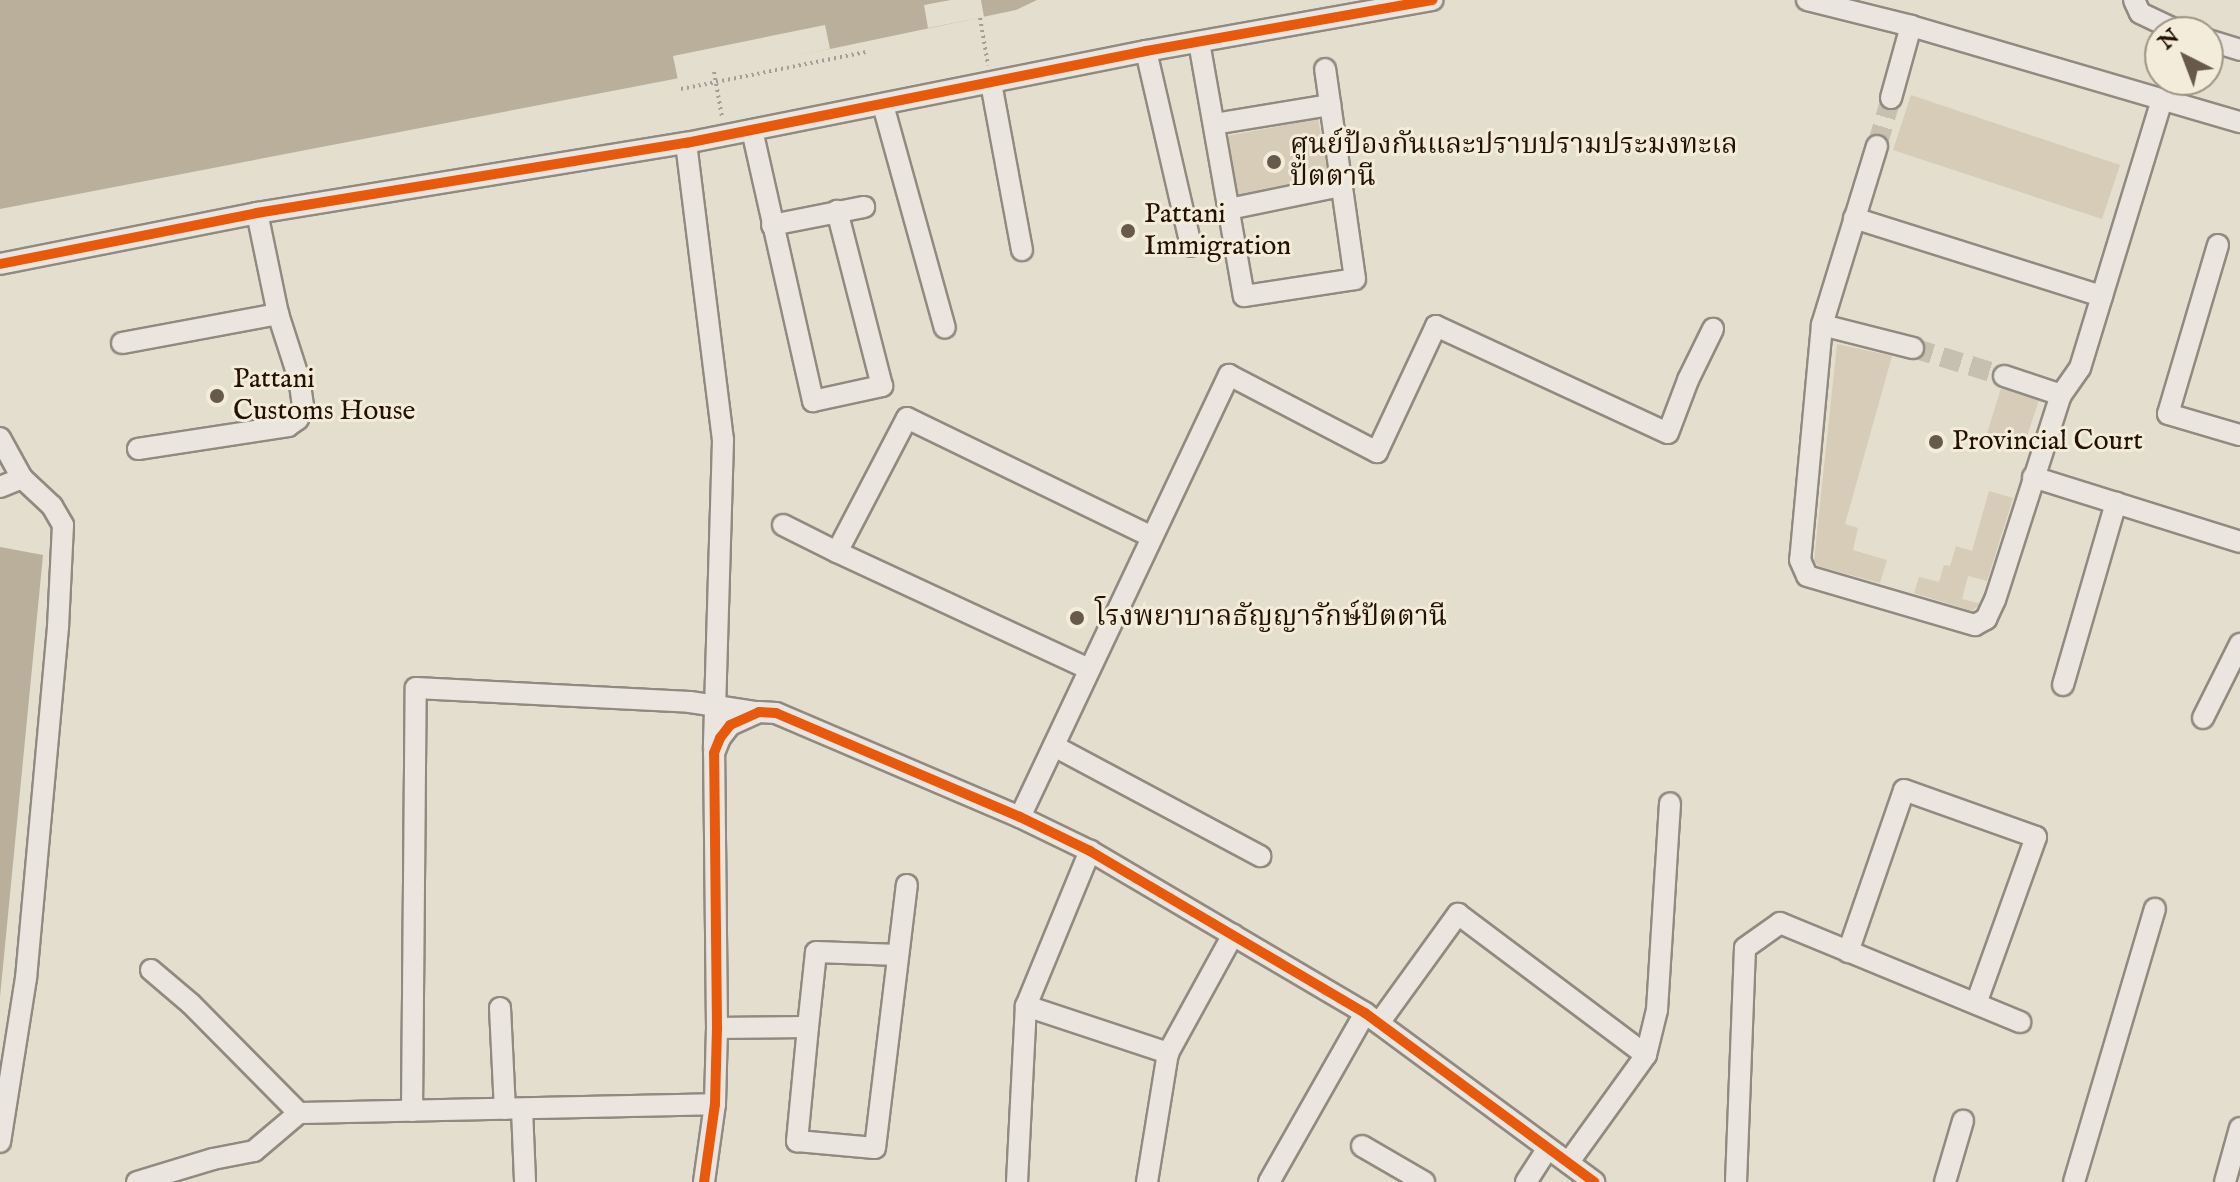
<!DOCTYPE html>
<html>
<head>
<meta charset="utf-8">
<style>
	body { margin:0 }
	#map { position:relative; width:2240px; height:1182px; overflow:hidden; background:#e4dece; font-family:"IM FELL English","Noto Serif Thai",serif }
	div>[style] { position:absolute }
	.green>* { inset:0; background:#d6ccb7 }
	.water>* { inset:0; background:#baaf9a }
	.pier>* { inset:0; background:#e4dece }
	.minor-tunnel>* { height:20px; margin-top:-10px; transform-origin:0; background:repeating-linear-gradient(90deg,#c7bfb0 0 20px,transparent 0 30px) }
	.path>* { height:4px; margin-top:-2px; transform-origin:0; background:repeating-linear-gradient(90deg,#a39e98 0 2px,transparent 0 6px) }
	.roads { filter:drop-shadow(2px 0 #908a80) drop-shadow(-2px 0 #908a80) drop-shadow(0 2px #908a80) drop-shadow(0 -2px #908a80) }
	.minor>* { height:20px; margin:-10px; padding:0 10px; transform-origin:10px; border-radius:10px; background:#eae6df }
	.cycleway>* { height:10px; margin:-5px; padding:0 5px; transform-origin:5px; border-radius:5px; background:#e8590c }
	.dots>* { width:22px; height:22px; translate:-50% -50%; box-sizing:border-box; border:4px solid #f3ecda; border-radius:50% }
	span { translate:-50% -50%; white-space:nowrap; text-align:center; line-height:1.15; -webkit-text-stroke:6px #f3ecda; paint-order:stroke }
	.poi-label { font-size:28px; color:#241105 }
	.left { translate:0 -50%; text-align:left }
	.north { position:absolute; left:2144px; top:16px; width:80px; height:80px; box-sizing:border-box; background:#f3ecda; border:2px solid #a09485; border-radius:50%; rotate:318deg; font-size:22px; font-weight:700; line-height:32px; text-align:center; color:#241105 }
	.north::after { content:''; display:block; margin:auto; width:28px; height:36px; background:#67594b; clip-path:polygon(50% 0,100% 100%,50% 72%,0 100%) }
</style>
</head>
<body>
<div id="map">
	<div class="green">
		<i style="clip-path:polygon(1911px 95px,2120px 165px,2102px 219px,1893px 150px)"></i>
		<i style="clip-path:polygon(1318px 119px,1329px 181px,1237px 198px,1227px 136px)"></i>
		<i style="clip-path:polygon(1837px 344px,1892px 356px,1845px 524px,1858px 528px,1853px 550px,1887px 560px,1880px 583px,1818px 566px,1814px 561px)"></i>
		<i style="clip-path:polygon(2001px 388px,2039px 400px,2023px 448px,1986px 437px)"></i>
		<i style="clip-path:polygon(1989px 491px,2013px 498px,1987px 581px,1968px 576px,1962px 599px,1981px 604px,1972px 611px,1914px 593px,1919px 577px,1939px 582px,1944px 565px,1950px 566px,1956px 546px,1972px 551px)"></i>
	</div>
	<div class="water">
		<i style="clip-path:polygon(0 0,1037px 0,1016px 10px,830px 49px,0 209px)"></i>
		<i style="clip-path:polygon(0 547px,43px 555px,0 997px)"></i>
	</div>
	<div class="pier">
		<i style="clip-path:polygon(951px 0,981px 0,984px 17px,928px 28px,924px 5px)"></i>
		<i style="clip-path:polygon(825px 25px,830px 49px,678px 80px,673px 56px)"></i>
	</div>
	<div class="minor-tunnel">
		<i style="left:1877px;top:146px;width:50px;rotate:-73.7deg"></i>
		<i style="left:1913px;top:348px;width:95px;rotate:17.1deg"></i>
	</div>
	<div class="path">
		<i style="left:980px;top:18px;width:48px;rotate:80.3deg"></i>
		<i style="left:714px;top:72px;width:46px;rotate:79.9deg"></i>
		<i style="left:681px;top:89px;width:190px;rotate:-11.3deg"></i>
	</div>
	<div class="roads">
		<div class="minor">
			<i style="left:1807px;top:0;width:107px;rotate:14deg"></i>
			<i style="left:1911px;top:26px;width:343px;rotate:16.3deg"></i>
			<i style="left:2134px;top:0;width:14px;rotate:65deg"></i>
			<i style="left:2140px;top:13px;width:44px;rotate:25.4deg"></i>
			<i style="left:2208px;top:40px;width:34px;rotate:17deg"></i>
			<i style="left:1199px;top:42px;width:258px;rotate:80deg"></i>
			<i style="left:1244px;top:296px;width:112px;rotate:-8.7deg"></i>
			<i style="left:1355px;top:279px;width:212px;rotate:-98.1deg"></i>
			<i style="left:1146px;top:51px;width:200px;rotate:77deg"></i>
			<i style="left:991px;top:83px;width:170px;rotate:79.5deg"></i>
			<i style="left:1891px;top:98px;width:75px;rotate:-74.5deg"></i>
			<i style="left:883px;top:105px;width:231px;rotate:74.5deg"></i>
			<i style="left:1214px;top:124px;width:118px;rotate:-9.3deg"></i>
			<i style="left:752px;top:130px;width:278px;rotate:77.3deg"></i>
			<i style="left:813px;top:401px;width:71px;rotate:-12.3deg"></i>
			<i style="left:882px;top:386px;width:181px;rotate:-104.4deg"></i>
			<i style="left:686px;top:143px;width:299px;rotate:82.9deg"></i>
			<i style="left:723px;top:440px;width:308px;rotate:91.7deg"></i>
			<i style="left:1877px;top:146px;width:187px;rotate:107.1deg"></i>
			<i style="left:1822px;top:325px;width:236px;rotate:95.3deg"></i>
			<i style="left:1800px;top:560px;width:17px;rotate:66deg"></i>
			<i style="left:1807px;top:576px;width:175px;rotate:16.3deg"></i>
			<i style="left:1975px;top:625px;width:13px;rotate:-29deg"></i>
			<i style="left:1986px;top:619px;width:21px;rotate:-65deg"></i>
			<i style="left:1995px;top:600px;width:215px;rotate:-72.2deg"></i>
			<i style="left:2061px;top:395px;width:33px;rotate:-55deg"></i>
			<i style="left:2080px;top:368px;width:281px;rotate:-73deg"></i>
			<i style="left:1229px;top:209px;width:114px;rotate:-11.6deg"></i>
			<i style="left:1854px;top:218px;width:260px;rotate:17.5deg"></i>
			<i style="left:772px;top:225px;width:94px;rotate:-11.1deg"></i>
			<i style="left:2218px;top:245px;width:176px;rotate:106.5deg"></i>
			<i style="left:2168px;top:414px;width:75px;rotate:16.3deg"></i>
			<i style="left:0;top:264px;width:262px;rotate:-11.2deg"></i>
			<i style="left:257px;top:213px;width:435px;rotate:-9.3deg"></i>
			<i style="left:686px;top:143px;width:469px;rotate:-11.3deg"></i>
			<i style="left:1146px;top:51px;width:291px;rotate:-10.1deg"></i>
			<i style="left:1822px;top:325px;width:94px;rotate:14.2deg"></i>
			<i style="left:122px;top:343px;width:159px;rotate:-10.5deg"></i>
			<i style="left:2004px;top:376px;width:60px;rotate:18.4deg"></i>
			<i style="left:0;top:438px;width:46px;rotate:61.2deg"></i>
			<i style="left:138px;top:449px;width:152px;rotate:-8.7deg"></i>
			<i style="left:288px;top:426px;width:12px;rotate:-35deg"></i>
			<i style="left:298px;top:419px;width:14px;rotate:-69deg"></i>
			<i style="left:303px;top:406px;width:27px;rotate:-98deg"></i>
			<i style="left:299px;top:379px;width:68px;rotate:-107.9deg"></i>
			<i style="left:278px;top:314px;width:103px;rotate:-101.7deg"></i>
			<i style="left:2033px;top:477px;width:217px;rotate:17.4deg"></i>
			<i style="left:0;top:487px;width:24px;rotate:-22deg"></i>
			<i style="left:22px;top:478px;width:41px;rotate:43deg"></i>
			<i style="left:52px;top:506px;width:22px;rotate:60deg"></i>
			<i style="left:63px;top:525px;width:102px;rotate:92.8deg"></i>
			<i style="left:58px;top:627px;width:352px;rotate:95.2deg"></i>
			<i style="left:26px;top:978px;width:166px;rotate:99deg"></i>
			<i style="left:783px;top:525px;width:60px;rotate:26.6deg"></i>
			<i style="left:1089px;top:669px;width:278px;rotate:-155.1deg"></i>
			<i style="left:837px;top:552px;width:151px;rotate:-62.4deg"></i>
			<i style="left:907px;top:418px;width:272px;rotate:25.9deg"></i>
			<i style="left:2063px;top:685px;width:190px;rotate:-73.8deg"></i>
			<i style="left:2203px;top:718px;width:83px;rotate:-63.4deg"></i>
			<i style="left:1054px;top:746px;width:234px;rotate:28.1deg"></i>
			<i style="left:1020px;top:817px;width:489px;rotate:-64.7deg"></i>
			<i style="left:1229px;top:375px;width:167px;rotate:27.5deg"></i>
			<i style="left:1377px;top:452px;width:139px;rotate:-64.9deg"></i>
			<i style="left:1436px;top:326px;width:255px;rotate:24.8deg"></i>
			<i style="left:1668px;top:433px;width:57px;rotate:-69.3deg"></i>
			<i style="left:1688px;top:380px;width:57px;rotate:-63.9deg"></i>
			<i style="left:1848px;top:952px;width:171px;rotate:-70.9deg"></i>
			<i style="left:1904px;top:790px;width:140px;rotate:19.6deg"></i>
			<i style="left:2036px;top:837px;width:177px;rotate:109.8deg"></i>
			<i style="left:151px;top:970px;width:52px;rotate:40.4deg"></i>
			<i style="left:191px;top:1004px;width:153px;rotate:45.3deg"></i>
			<i style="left:1026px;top:1006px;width:150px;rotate:18.3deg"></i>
			<i style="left:500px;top:1008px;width:101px;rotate:87.2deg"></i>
			<i style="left:1379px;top:1023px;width:135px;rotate:-54.1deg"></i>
			<i style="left:1458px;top:914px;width:235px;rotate:36.9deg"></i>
			<i style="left:1646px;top:1055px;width:133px;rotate:125.8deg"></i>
			<i style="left:808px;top:1027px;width:75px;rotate:-83.9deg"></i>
			<i style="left:816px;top:952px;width:82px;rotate:2.1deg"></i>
			<i style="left:717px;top:1028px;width:91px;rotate:-0.6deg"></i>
			<i style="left:808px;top:1027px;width:115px;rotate:95.5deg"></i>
			<i style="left:797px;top:1141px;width:78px;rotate:5.1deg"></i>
			<i style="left:875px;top:1148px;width:265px;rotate:-83.1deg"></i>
			<i style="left:1646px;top:1055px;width:46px;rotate:-76.3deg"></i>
			<i style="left:1657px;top:1010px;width:207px;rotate:-86.4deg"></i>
			<i style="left:522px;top:1109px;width:73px;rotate:87.6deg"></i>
			<i style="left:412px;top:1111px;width:423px;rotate:-89.5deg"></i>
			<i style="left:416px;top:688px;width:274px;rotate:2.9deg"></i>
			<i style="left:690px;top:702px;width:67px;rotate:8.6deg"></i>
			<i style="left:1362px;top:1146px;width:72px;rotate:30.1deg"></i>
			<i style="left:137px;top:1182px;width:79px;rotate:-16.8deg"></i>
			<i style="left:213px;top:1159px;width:42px;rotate:-11deg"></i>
			<i style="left:254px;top:1151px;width:59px;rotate:-40.2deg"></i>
			<i style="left:299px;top:1113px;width:416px;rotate:-1.2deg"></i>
			<i style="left:704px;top:1182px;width:79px;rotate:-82deg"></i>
			<i style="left:715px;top:1104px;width:76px;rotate:-88.5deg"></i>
			<i style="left:717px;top:1028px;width:275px;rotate:-90.6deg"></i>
			<i style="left:714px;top:753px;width:16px;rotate:-68deg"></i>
			<i style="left:720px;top:738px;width:16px;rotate:-52deg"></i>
			<i style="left:730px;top:725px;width:32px;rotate:-24deg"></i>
			<i style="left:759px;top:712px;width:17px;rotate:3deg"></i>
			<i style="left:776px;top:713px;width:265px;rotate:23.1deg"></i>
			<i style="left:1020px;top:817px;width:78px;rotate:25.9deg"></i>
			<i style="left:1090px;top:851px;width:319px;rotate:30.5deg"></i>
			<i style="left:1365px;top:1013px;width:285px;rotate:36.4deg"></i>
			<i style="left:1017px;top:1182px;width:176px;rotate:-87.1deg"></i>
			<i style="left:1026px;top:1006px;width:168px;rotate:-67.6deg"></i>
			<i style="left:1147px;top:1182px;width:131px;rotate:-80.8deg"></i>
			<i style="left:1168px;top:1053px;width:135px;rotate:-61.2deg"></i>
			<i style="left:1269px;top:1182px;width:194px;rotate:-60.4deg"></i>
			<i style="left:1526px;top:1182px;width:40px;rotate:-57.1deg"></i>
			<i style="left:1736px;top:1182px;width:234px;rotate:-87.8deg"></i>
			<i style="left:1745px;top:948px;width:43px;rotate:-35.5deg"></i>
			<i style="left:1780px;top:923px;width:260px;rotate:22.4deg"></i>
			<i style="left:1945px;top:1182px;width:64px;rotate:-73.6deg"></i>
			<i style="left:2074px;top:1182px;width:285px;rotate:-73.5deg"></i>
			<i style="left:2225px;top:1182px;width:56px;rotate:-74.5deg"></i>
		</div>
	</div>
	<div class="cycleway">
		<i style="left:0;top:264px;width:262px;rotate:-11.2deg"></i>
		<i style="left:257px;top:213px;width:435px;rotate:-9.3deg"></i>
		<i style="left:686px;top:143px;width:469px;rotate:-11.3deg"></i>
		<i style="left:1146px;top:51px;width:291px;rotate:-10.1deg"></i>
		<i style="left:704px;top:1182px;width:79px;rotate:-82deg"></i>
		<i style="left:715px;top:1104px;width:76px;rotate:-88.5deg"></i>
		<i style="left:717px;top:1028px;width:275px;rotate:-90.6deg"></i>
		<i style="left:714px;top:753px;width:16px;rotate:-68deg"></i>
		<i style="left:720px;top:738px;width:16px;rotate:-52deg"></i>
		<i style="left:730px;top:725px;width:32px;rotate:-24deg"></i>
		<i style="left:759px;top:712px;width:17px;rotate:3deg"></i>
		<i style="left:776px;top:713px;width:265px;rotate:23.1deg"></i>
		<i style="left:1020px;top:817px;width:78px;rotate:25.9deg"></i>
		<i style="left:1090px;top:851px;width:319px;rotate:30.5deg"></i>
		<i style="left:1365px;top:1013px;width:285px;rotate:36.4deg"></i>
	</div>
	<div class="dots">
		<i style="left:1274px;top:162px;background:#67594b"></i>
		<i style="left:1128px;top:231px;background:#67594b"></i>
		<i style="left:217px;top:396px;background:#67594b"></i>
		<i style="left:1936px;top:442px;background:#67594b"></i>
		<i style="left:1077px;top:618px;background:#67594b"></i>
	</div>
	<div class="poi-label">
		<span class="left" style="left:1290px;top:162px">ศูนย์ป้องกันและปราบปรามประมงทะเล<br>ปัตตานี</span>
		<span class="left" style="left:1144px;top:231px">Pattani<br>Immigration</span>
		<span class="left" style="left:233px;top:396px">Pattani<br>Customs House</span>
		<span class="left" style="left:1952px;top:442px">Provincial Court</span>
		<span class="left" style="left:1095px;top:618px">โรงพยาบาลธัญญารักษ์ปัตตานี</span>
	</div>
	<div class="north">N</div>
</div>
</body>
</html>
